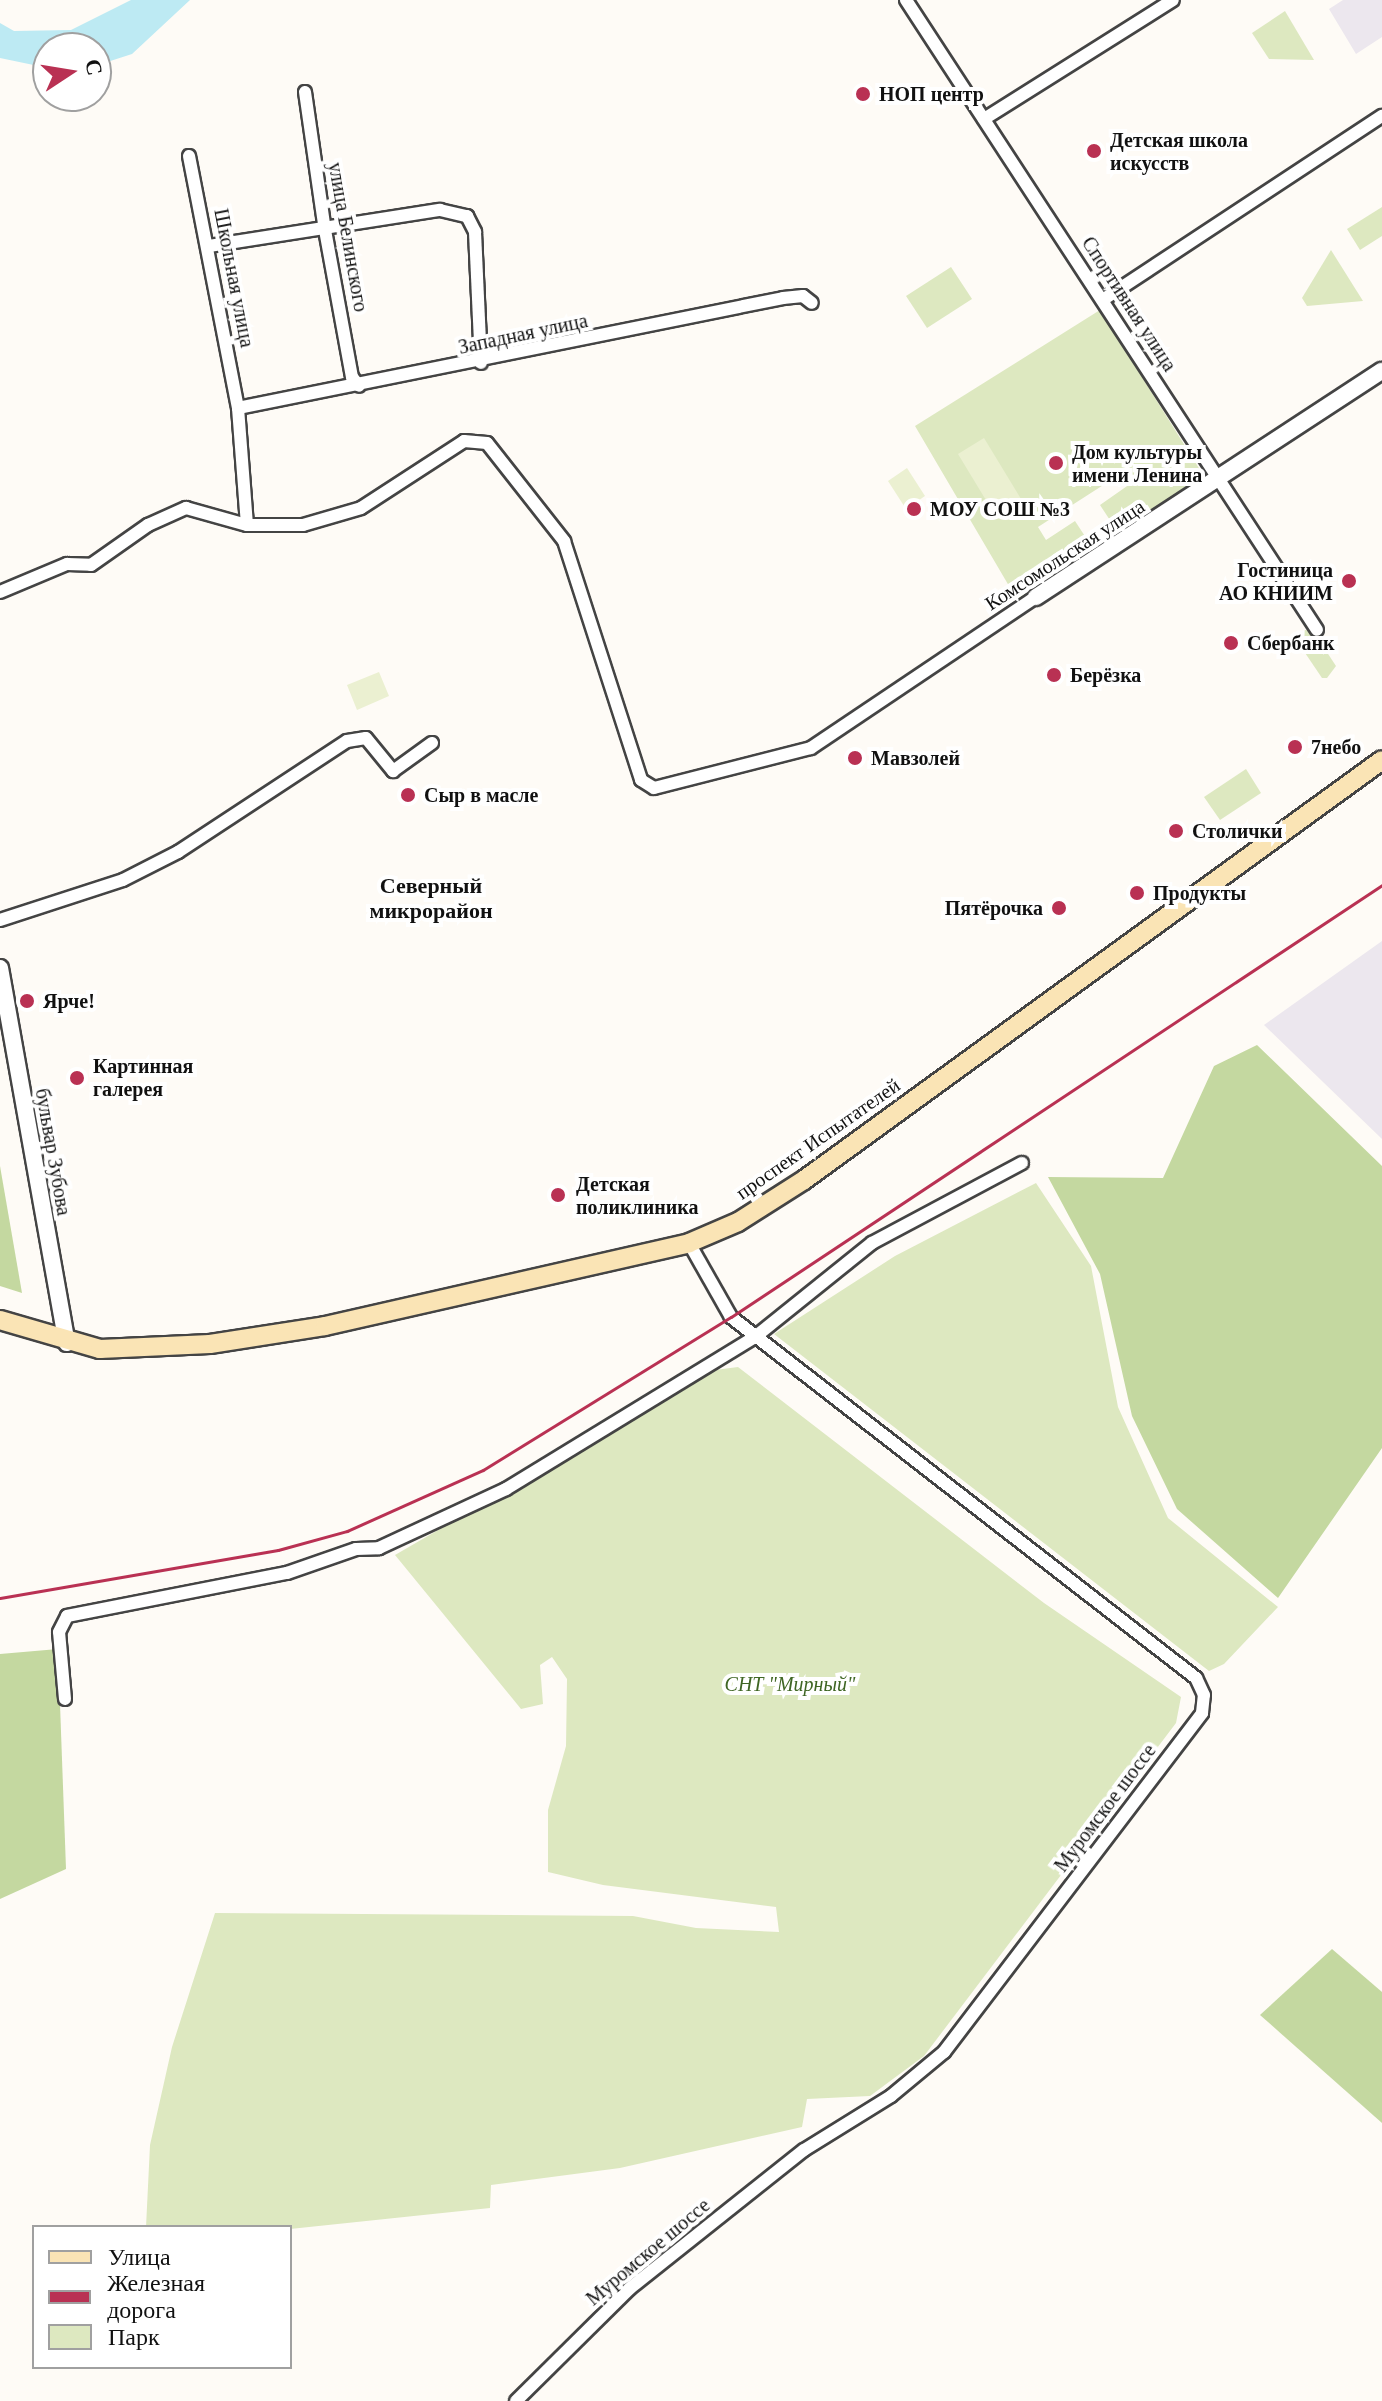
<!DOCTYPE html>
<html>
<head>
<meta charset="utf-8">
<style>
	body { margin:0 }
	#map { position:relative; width:1382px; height:2401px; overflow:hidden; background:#fefbf6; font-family:"Times New Roman",serif }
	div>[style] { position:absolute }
	.industrial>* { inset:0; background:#ece7ee }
	.green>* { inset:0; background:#dde8c0 }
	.forest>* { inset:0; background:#c4d8a0 }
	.pitch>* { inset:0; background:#ebf0d1 }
	.water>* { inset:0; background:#bdeaf3 }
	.roads { filter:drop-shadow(2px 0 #444) drop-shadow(-2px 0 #444) drop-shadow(0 2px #444) drop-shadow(0 -2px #444) }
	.minor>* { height:12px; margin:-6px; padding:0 6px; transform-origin:6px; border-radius:6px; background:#fff }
	.tertiary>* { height:16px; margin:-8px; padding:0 8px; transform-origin:8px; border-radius:8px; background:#fff }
	.secondary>* { height:18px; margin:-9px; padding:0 9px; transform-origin:9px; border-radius:9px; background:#fae4b5 }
	.rail>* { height:3px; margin:-1.5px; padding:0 1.5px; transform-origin:1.5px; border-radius:1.5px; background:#b93153 }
	.dots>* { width:22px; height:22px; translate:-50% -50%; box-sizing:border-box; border:4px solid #fff; border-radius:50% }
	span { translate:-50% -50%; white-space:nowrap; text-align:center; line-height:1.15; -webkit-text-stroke:8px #fff; paint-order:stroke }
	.poi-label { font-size:20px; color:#111; font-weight:700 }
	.left { translate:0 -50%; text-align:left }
	.right { translate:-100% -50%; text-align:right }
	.street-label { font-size:20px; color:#111 }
	.park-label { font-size:20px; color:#3f6624; font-style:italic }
	.neighbourhood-label { font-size:22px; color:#111; font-weight:700 }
	.legend { position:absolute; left:32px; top:2225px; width:260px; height:144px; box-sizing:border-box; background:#fff; border:2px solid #a0a0a0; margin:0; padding:10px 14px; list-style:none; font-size:24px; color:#111 }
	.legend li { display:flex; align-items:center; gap:16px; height:40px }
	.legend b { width:40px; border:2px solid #a0a0a0 }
	.north { position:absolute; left:32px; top:32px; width:80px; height:80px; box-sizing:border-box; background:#fff; border:2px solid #a0a0a0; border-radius:50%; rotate:78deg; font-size:22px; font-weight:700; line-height:32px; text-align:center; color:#111 }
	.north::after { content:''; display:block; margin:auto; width:28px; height:36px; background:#b93153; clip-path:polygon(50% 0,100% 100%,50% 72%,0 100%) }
</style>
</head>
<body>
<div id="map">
	<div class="industrial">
		<i style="clip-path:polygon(1343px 0,1382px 0,1382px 37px,1356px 54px,1329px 9px)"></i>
		<i style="clip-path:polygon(1382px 941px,1382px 1139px,1264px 1025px)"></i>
	</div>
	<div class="green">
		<i style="clip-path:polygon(1285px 11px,1314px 60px,1269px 59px,1252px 33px)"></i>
		<i style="clip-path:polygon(1382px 207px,1382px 236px,1360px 250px,1347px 229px)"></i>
		<i style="clip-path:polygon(1331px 250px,1363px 301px,1307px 306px,1302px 298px)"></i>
		<i style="clip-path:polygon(951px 267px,972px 299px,927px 328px,906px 296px)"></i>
		<i style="clip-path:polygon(1100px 310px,1207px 481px,1121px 537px,1100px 505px,1130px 484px,1122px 473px,1038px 527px,1046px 540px,1075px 521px,1096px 553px,1019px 603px,915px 426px)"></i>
		<i style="clip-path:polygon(1305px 630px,1313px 631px,1336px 666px,1327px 678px,1322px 678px,1297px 641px)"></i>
		<i style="clip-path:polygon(1246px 769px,1261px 793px,1220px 820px,1204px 797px)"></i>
		<i style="clip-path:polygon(1036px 1183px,1091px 1266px,1118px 1407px,1168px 1518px,1278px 1607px,1224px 1664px,1209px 1671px,774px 1334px,895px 1256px)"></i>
		<i style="clip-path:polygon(738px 1367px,1044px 1603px,1181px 1697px,1176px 1723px,924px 2056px,870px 2096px,807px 2099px,802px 2127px,620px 2168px,491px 2185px,490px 2208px,290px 2229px,146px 2227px,150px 2145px,172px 2047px,215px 1913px,633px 1916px,696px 1928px,779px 1932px,776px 1907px,603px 1885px,548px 1872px,548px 1810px,566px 1746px,567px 1679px,552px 1657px,540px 1665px,543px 1704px,521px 1709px,395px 1555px,715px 1370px)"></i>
	</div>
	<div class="forest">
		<i style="clip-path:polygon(1257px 1045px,1382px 1166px,1382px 1448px,1278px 1598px,1177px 1509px,1132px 1416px,1100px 1274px,1048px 1177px,1163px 1178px,1214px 1066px)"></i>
		<i style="clip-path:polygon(0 1166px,22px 1293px,0 1286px)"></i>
		<i style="clip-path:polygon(58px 1649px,66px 1869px,0 1899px,0 1654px)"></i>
		<i style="clip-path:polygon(1332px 1949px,1382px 1992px,1382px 2123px,1260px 2015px)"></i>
	</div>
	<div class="pitch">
		<i style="clip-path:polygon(984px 438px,1021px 499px,995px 515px,958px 454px)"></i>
		<i style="clip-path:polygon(907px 468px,925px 496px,906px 509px,888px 481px)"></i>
		<i style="clip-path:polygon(379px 672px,389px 696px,357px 710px,347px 685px)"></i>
	</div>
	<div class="water">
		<i style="clip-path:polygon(131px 0,190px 0,132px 54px,101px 64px,96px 64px,96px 48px,48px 48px,48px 68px,0 58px,0 23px,14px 31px,71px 30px)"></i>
	</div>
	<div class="roads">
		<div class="minor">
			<i style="left:906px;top:0;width:752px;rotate:56.88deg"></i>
			<i style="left:305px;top:92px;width:139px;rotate:81.8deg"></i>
			<i style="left:325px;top:230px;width:149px;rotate:79.6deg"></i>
			<i style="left:352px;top:377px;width:11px;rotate:52deg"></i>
			<i style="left:984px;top:119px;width:223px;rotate:-32.2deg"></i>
			<i style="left:189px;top:156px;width:257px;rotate:79deg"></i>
			<i style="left:238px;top:408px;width:117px;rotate:85.6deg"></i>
			<i style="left:209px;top:246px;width:234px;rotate:-8.9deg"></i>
			<i style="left:440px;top:210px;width:28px;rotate:13deg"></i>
			<i style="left:467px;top:216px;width:18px;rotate:63deg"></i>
			<i style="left:475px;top:232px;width:131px;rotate:87.4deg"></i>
			<i style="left:1104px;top:299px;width:333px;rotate:-33.4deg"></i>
			<i style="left:238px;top:408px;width:556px;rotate:-11.41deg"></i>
			<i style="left:783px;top:298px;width:20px;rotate:-6deg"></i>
			<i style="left:803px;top:296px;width:11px;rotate:38deg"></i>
			<i style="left:0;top:592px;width:73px;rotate:-22.7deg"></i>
			<i style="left:67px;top:564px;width:24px;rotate:2deg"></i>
			<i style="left:91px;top:565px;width:70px;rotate:-35.1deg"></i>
			<i style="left:148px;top:525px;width:42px;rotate:-24.1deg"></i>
			<i style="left:186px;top:508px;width:63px;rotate:15.6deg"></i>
			<i style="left:247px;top:525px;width:56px"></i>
			<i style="left:303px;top:525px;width:60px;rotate:-16.3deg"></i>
			<i style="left:361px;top:508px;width:123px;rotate:-33deg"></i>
			<i style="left:464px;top:441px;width:23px;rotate:5deg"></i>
			<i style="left:487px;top:443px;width:125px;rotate:51.8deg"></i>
			<i style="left:564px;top:541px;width:251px;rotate:72.1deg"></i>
			<i style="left:641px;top:780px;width:15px;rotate:32deg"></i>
			<i style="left:654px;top:788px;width:162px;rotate:-14.3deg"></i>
			<i style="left:811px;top:748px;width:271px;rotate:-33.9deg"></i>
			<i style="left:0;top:920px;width:129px;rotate:-18deg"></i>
			<i style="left:123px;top:880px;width:62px;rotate:-27deg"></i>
			<i style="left:178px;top:852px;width:202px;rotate:-33.3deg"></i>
			<i style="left:347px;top:741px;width:19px;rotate:-9deg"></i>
			<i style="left:366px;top:738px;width:43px;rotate:50.7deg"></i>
			<i style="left:393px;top:771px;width:48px;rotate:-35.7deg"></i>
			<i style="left:65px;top:1699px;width:67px;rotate:-95.1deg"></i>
			<i style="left:59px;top:1632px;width:18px;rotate:-63deg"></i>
			<i style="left:67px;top:1616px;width:224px;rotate:-11.1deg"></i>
			<i style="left:287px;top:1573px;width:73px;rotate:-19.2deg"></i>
			<i style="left:356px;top:1549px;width:23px;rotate:-2deg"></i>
			<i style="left:379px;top:1548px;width:140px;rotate:-24.9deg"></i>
			<i style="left:506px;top:1489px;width:292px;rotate:-31.4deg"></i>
			<i style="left:755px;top:1337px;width:150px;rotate:-38.8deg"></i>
			<i style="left:872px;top:1243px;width:170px;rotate:-28.1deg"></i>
			<i style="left:516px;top:2401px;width:159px;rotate:-44.7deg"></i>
			<i style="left:629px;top:2289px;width:223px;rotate:-38.5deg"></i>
			<i style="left:804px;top:2150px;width:102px;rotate:-31.8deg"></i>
			<i style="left:891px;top:2096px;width:69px;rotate:-39.7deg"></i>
			<i style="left:944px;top:2052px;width:426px;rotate:-52.7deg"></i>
			<i style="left:1202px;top:1713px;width:18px;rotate:-84deg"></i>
			<i style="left:1204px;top:1695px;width:19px;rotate:-115deg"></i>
			<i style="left:1196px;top:1678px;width:589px;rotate:-142.18deg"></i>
			<i style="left:731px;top:1317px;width:85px;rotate:-119.6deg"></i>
		</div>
		<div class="tertiary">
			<i style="left:1036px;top:597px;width:413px;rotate:-33.2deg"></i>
			<i style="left:0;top:968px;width:381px;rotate:79.9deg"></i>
		</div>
		<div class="secondary">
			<i style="left:0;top:1320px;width:104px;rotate:16.2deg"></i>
			<i style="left:100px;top:1349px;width:110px;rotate:-2.6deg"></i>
			<i style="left:210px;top:1344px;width:116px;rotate:-8.9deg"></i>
			<i style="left:325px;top:1326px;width:373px;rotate:-12.8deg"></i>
			<i style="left:689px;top:1243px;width:53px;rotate:-23.2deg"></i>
			<i style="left:738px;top:1222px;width:78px;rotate:-32.5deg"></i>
			<i style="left:804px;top:1180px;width:714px;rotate:-36deg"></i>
		</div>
	</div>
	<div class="rail">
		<i style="left:0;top:1598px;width:282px;rotate:-9.8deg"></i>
		<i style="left:278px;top:1550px;width:72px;rotate:-15.4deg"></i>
		<i style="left:347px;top:1531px;width:149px;rotate:-24.2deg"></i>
		<i style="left:483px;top:1470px;width:291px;rotate:-31.7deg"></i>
		<i style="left:731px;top:1317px;width:781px;rotate:-33.57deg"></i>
	</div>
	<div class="dots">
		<i style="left:863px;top:94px;background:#b93153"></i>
		<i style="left:1094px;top:151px;background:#b93153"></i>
		<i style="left:1056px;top:463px;background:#b93153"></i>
		<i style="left:914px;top:509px;background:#b93153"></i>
		<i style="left:1349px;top:581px;background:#b93153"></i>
		<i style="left:1231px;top:643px;background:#b93153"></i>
		<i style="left:1054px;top:675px;background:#b93153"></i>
		<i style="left:1295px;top:747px;background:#b93153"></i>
		<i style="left:855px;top:758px;background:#b93153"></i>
		<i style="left:408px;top:795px;background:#b93153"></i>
		<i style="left:1176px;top:831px;background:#b93153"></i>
		<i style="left:1137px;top:893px;background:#b93153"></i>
		<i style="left:1059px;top:908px;background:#b93153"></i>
		<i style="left:27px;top:1001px;background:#b93153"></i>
		<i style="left:77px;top:1078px;background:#b93153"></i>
		<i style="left:558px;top:1195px;background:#b93153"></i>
	</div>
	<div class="poi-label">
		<span class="left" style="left:879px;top:94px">НОП центр</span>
		<span class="left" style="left:1110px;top:152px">Детская школа<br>искусств</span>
		<span class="left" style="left:1072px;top:464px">Дом культуры<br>имени Ленина</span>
		<span class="left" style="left:930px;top:509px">МОУ СОШ №3</span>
		<span class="right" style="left:1333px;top:582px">Гостиница<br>АО КНИИМ</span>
		<span class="left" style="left:1247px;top:643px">Сбербанк</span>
		<span class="left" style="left:1070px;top:675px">Берёзка</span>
		<span class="left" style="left:1311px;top:747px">7небо</span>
		<span class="left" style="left:871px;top:758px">Мавзолей</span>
		<span class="left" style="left:424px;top:795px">Сыр в масле</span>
		<span class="left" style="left:1192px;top:831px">Столички</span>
		<span class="left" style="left:1153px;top:893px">Продукты</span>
		<span class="right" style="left:1043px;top:908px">Пятёрочка</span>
		<span class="left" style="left:43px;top:1001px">Ярче!</span>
		<span class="left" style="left:93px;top:1078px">Картинная<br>галерея</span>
		<span class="left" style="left:576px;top:1196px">Детская<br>поликлиника</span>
	</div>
	<div class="street-label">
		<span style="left:348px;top:237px;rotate:80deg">улица Белинского</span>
		<span style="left:234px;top:278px;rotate:79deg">Школьная улица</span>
		<span style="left:1129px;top:304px;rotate:57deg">Спортивная улица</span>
		<span style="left:523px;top:334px;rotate:-12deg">Западная улица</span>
		<span style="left:1065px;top:555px;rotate:-33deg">Комсомольская улица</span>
		<span style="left:818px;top:1139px;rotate:-35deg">проспект Испытателей</span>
		<span style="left:53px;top:1152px;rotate:80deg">бульвар Зубова</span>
		<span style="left:1105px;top:1808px;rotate:-53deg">Муромское шоссе</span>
		<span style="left:648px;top:2252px;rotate:-40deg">Муромское шоссе</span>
	</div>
	<div class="park-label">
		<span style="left:790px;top:1684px">СНТ "Мирный"</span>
	</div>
	<div class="neighbourhood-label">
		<span style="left:431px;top:898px">Северный<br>микрорайон</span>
	</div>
	<ul class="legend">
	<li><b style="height:10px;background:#fae4b5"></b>Улица</li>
	<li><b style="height:10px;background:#b93153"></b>Железная дорога</li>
	<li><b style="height:22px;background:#dde8c0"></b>Парк</li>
	</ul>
	<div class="north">С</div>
</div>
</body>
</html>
